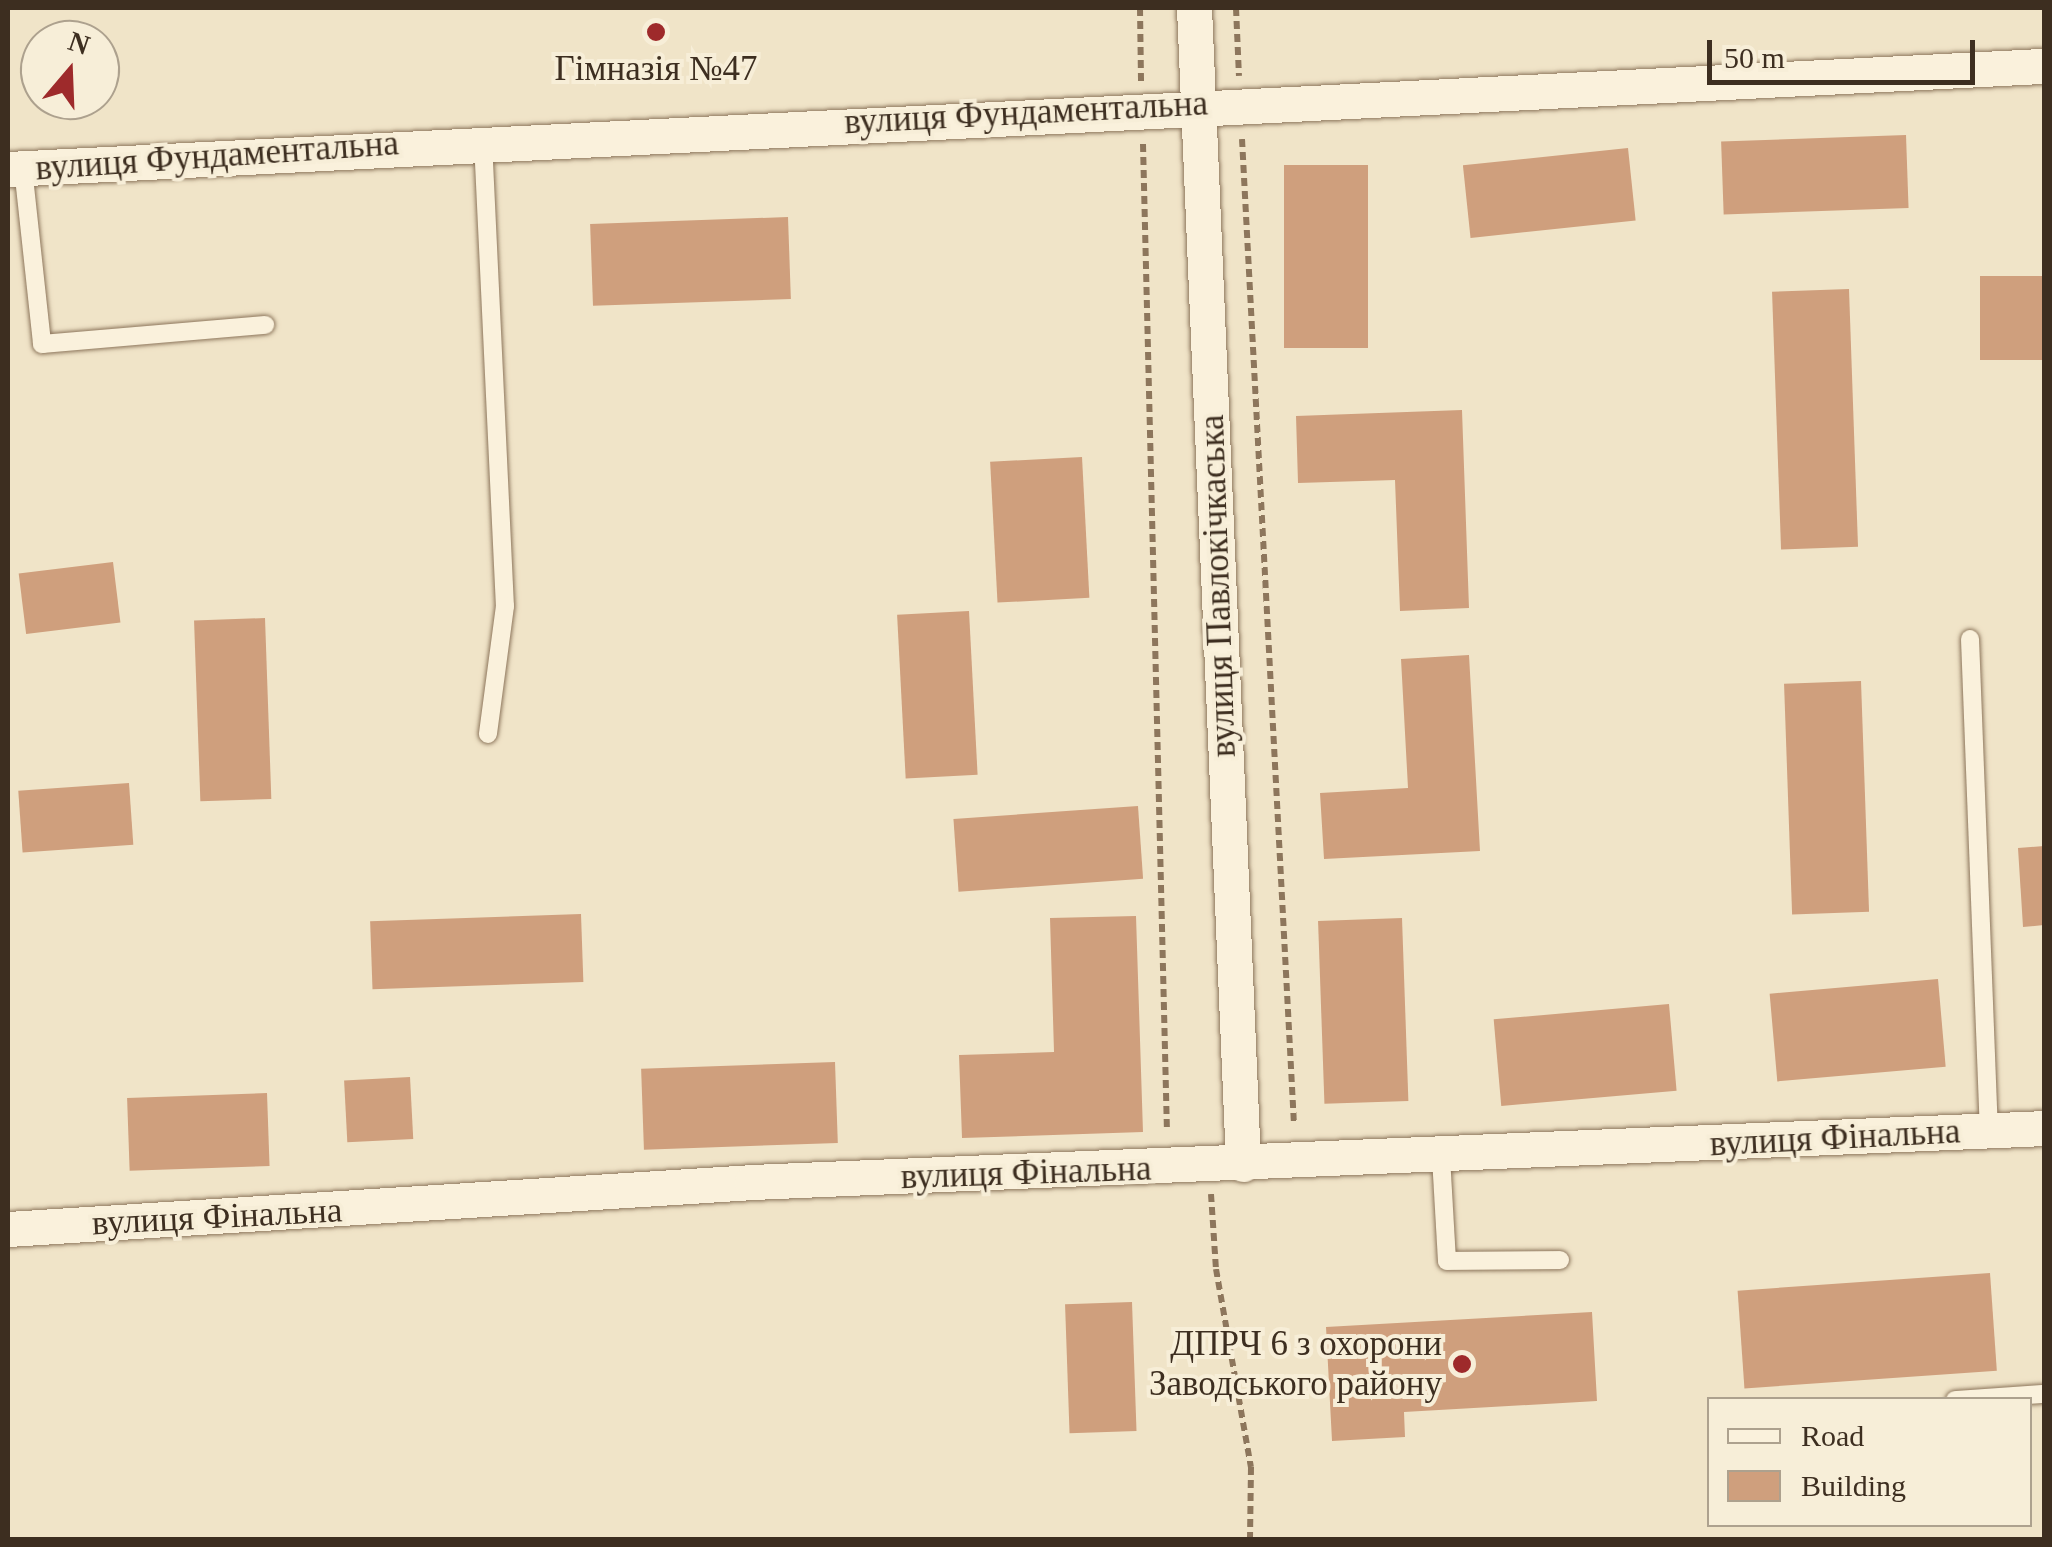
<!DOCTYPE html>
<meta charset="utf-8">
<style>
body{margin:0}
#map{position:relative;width:2052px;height:1547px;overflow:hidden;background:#f0e4c8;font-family:Georgia,serif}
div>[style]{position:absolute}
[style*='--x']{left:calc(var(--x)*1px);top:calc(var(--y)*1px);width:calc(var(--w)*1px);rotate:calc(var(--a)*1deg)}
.building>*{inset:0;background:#cf9f7d;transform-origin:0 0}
.path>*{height:6px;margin-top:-3px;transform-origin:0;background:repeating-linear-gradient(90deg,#8d765c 0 8px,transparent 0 13px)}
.roads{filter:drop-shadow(0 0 2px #8d765c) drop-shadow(0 0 2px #8d765c)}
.service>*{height:18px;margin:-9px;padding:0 9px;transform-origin:9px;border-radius:9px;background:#faf1dc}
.minor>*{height:35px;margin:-17.5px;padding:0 17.5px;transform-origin:17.5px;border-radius:17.5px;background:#faf1dc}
.dots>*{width:28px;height:28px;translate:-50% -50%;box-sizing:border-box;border:5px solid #f7eed8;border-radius:50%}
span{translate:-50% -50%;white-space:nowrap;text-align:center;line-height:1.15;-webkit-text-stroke:8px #f7eed8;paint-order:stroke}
.poi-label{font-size:35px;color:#3d2e20}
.right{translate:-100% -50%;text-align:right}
.street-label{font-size:35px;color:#3d2e20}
.frame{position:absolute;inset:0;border:10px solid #3d2e20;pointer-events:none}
.legend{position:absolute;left:1707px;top:1397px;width:325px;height:130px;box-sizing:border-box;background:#f7eed8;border:2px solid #ada18e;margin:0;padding:12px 18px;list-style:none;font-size:30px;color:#3d2e20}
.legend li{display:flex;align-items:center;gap:20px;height:50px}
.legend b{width:50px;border:2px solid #ada18e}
.north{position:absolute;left:20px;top:20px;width:100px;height:100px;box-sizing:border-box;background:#f7eed8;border:2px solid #ada18e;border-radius:50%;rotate:19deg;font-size:28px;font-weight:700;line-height:40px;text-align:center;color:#3d2e20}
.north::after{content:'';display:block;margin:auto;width:35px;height:45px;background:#9e2a2b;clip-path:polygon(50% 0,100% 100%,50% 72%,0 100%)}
.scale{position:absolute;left:1707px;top:40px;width:268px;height:45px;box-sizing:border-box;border:5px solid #3d2e20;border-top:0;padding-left:12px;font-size:30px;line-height:35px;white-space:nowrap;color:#3d2e20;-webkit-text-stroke:8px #f7eed8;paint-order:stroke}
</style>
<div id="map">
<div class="building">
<div style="left:1906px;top:135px;width:73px;height:185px;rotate:88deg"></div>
<div style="left:1628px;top:148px;width:73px;height:166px;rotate:84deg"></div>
<div style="left:1368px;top:165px;width:183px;height:84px;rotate:90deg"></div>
<div style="left:788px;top:217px;width:82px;height:198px;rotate:88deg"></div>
<div style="left:2044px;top:276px;width:84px;height:64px;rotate:90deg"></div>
<div style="left:1849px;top:289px;width:258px;height:77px;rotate:88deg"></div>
<div style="clip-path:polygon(1462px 410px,1469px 608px,1400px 611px,1395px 480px,1298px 483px,1296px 416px)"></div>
<div style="left:1082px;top:457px;width:141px;height:92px;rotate:87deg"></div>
<div style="left:113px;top:562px;width:61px;height:95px;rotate:83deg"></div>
<div style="left:969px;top:611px;width:164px;height:72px;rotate:87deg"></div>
<div style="left:265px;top:618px;width:181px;height:71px;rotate:88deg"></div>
<div style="clip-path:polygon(1469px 655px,1480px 851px,1324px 859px,1320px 793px,1408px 788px,1401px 659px)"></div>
<div style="left:1861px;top:681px;width:231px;height:77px;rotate:88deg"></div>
<div style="left:129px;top:783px;width:62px;height:111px;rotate:86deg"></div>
<div style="left:1138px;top:806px;width:73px;height:185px;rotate:86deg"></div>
<div style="clip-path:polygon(2044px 846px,2044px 925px,2023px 927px,2018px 848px)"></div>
<div style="left:581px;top:914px;width:68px;height:211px;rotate:88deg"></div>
<div style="clip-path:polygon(1136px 916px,1143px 1132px,962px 1138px,959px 1055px,1054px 1052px,1050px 918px)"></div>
<div style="left:1402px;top:918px;width:183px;height:84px;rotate:88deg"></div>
<div style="left:1938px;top:979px;width:88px;height:169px;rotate:85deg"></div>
<div style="left:1669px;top:1004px;width:87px;height:176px;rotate:85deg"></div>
<div style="left:835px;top:1062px;width:81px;height:194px;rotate:88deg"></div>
<div style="left:410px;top:1077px;width:62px;height:66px;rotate:87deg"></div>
<div style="left:267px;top:1093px;width:73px;height:140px;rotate:88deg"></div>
<div style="left:1990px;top:1273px;width:98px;height:253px;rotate:86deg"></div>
<div style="left:1132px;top:1302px;width:129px;height:67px;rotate:88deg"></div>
<div style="clip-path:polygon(1592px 1312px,1597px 1401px,1404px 1412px,1405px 1437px,1332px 1441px,1326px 1327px)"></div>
</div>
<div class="path">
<div style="--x:1140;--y:8;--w:73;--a:89.2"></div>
<div style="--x:1236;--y:8;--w:68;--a:87.5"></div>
<div style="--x:1242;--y:139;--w:987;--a:86.98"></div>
<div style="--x:1143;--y:144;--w:987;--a:88.61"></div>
<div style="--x:1211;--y:1194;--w:75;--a:86.2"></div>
<div style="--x:1216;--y:1269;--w:201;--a:80"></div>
<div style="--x:1251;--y:1467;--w:73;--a:90.8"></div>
</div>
<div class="roads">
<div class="service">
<div style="--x:483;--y:141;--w:466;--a:87.3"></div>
<div style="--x:505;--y:606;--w:129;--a:97.6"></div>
<div style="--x:23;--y:168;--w:177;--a:83.8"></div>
<div style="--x:42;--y:344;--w:224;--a:-4.9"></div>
<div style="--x:1970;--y:639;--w:492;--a:87.8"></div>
<div style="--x:1441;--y:1157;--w:104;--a:86.7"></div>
<div style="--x:1447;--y:1261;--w:113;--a:-0.5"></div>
<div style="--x:1955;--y:1400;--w:89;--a:-3.9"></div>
</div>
<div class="minor">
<div style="--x:1194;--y:8;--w:1157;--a:87.57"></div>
<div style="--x:8;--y:169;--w:2039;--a:-2.9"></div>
<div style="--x:8;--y:1229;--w:745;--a:-3.61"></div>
<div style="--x:752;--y:1182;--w:1293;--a:-2.39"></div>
</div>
</div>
<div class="dots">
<div style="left:656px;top:32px;background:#9e2a2b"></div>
<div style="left:1462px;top:1364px;background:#9e2a2b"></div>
</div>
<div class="poi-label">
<span style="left:656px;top:69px">Гімназія №47</span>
<span class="right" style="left:1442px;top:1364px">ДПРЧ 6 з охорони<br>Заводського району</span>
</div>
<div class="street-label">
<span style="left:1026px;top:113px;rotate:-3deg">вулиця Фундаментальна</span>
<span style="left:217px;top:156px;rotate:-4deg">вулиця Фундаментальна</span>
<span style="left:1218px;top:586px;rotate:-92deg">вулиця Павлокічкаська</span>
<span style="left:1835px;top:1138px;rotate:-3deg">вулиця Фінальна</span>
<span style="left:1026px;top:1173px;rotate:-2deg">вулиця Фінальна</span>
<span style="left:217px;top:1217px;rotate:-3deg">вулиця Фінальна</span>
</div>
<div class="frame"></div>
<ul class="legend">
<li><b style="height:12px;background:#faf1dc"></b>Road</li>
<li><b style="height:28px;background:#cf9f7d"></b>Building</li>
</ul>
<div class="north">N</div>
<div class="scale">50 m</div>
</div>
